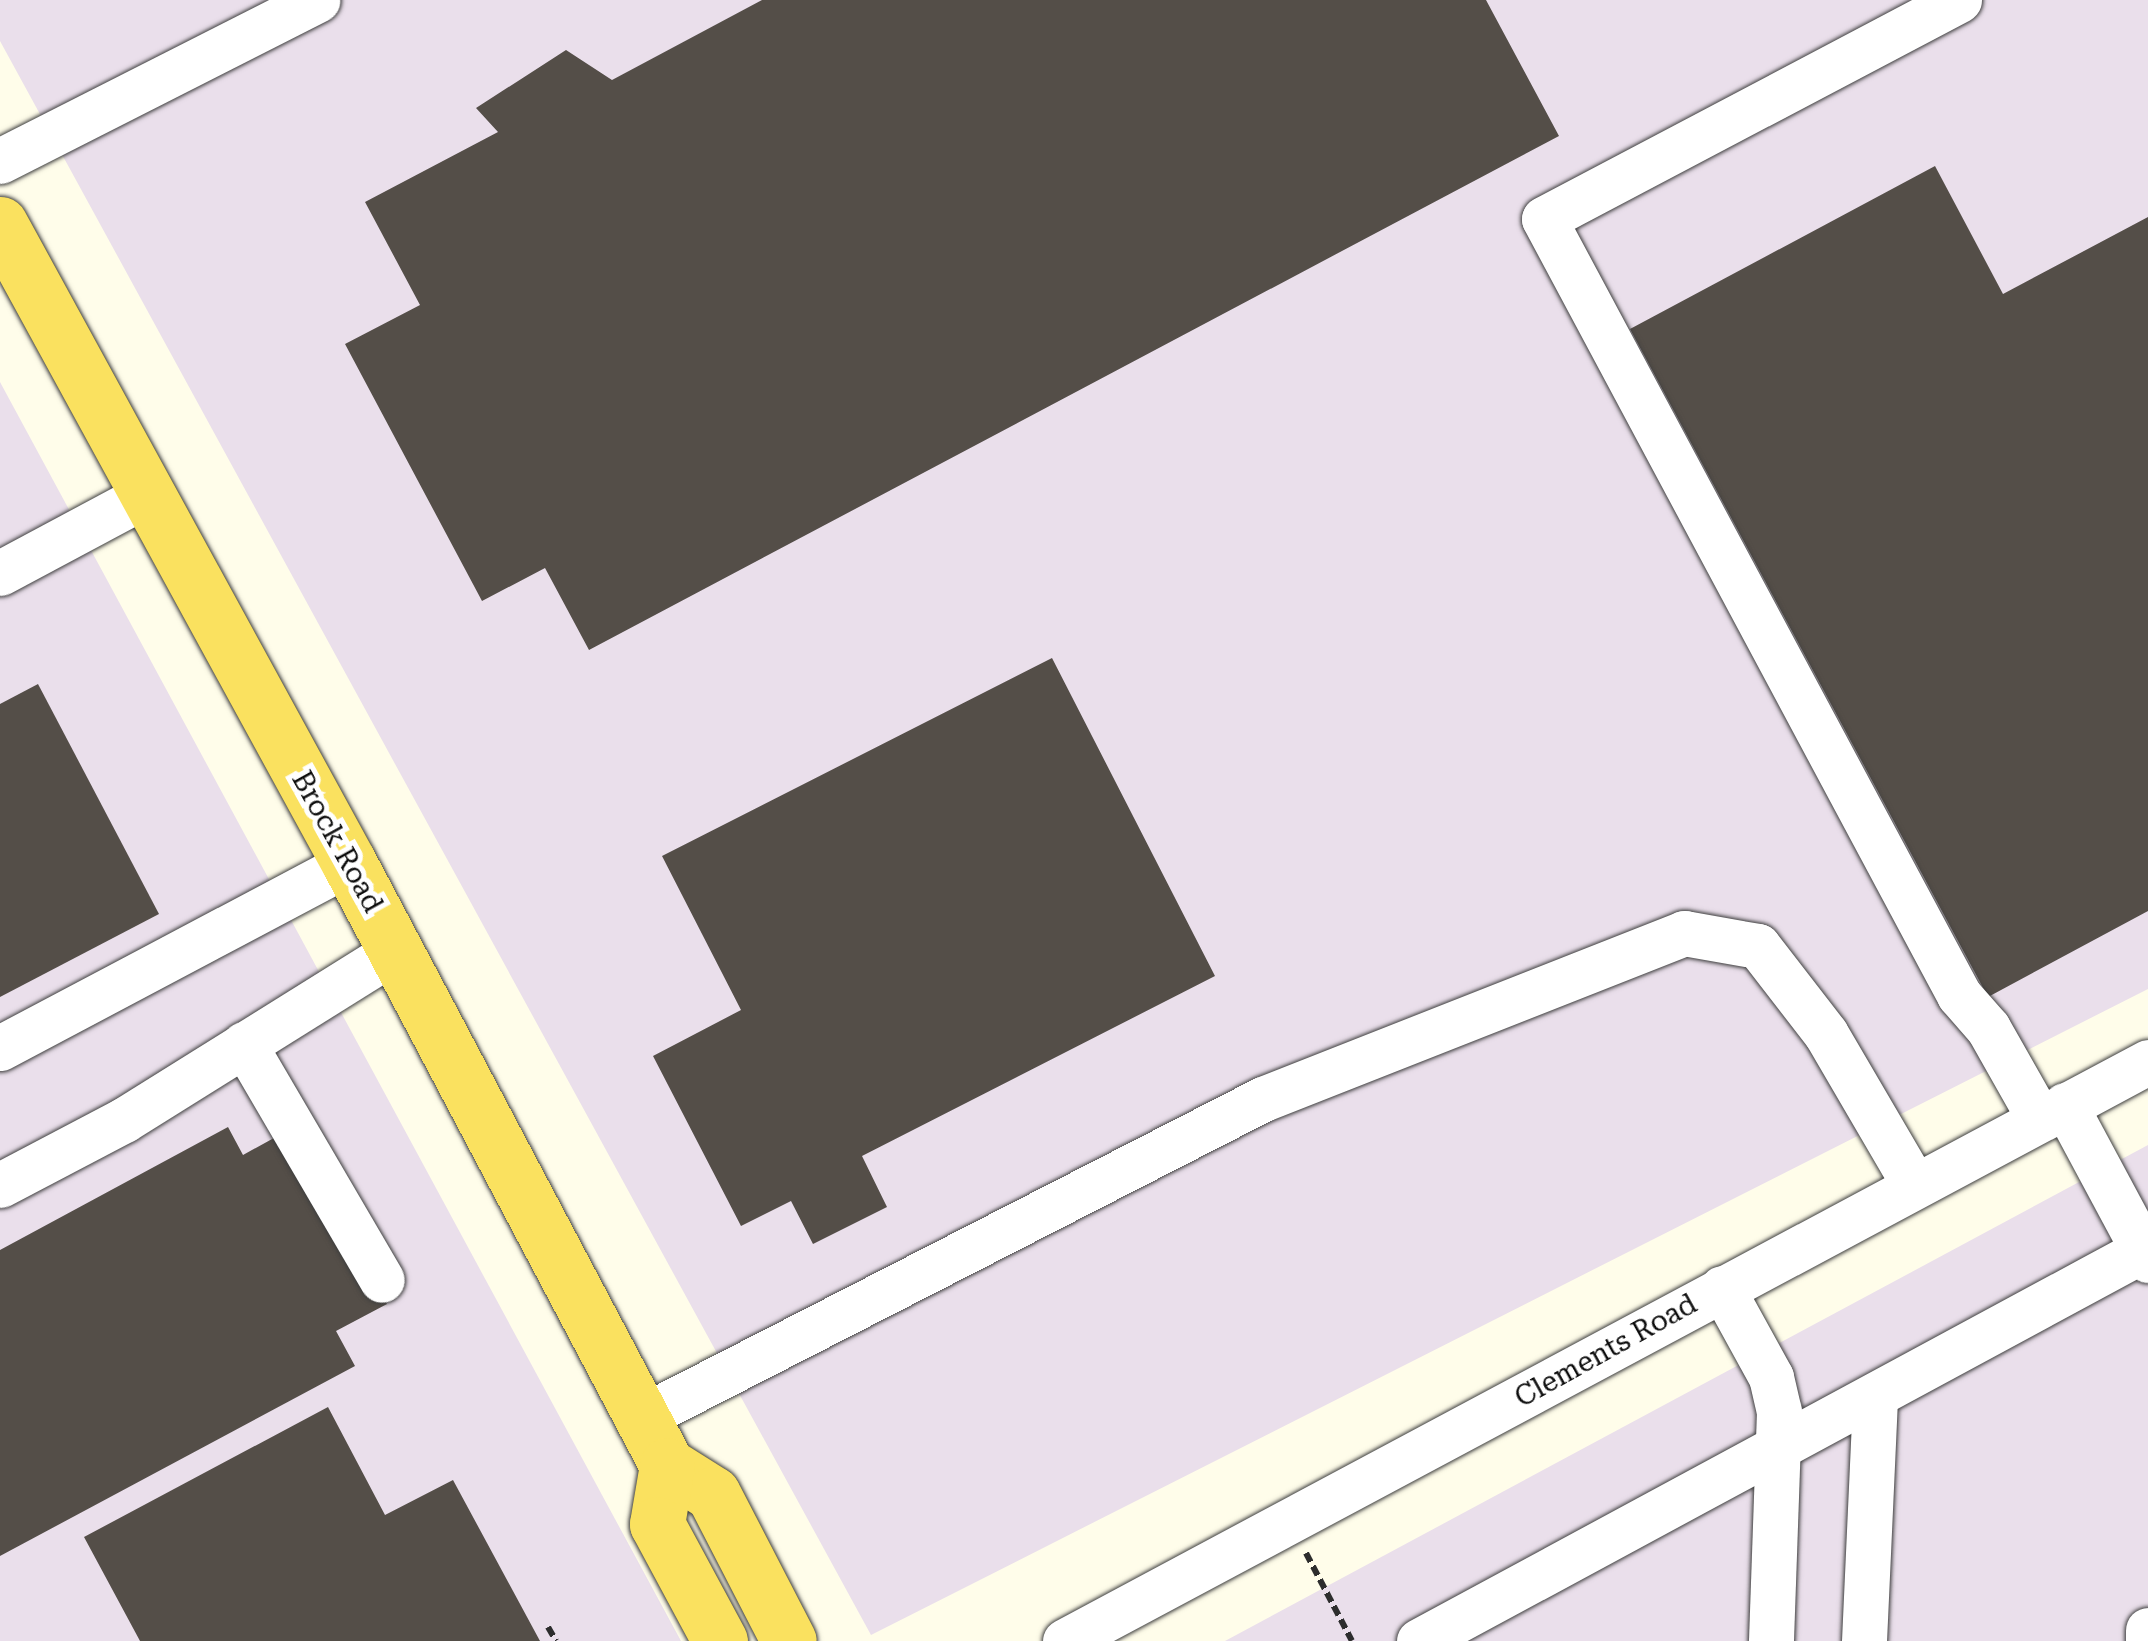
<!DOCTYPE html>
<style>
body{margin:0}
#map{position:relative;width:2148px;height:1641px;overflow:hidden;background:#fffdea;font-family:"Roboto Serif",serif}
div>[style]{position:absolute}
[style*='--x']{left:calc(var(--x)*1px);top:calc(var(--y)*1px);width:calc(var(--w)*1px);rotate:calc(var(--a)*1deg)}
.industrial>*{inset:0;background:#eadfeb}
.building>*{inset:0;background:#544e48}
.path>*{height:6px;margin-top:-3px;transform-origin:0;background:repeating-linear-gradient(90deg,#2d2d2d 0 10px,transparent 0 15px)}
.roads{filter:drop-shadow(0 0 2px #3e3e3e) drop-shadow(0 0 2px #3e3e3e)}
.minor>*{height:45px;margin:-22.5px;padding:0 22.5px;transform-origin:22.5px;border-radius:22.5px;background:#fff}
.major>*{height:55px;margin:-27.5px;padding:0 27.5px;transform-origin:27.5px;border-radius:27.5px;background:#fae15f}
span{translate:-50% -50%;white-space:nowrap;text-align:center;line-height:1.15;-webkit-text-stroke:10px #fff;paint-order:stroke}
.street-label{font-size:28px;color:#0b0b0b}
</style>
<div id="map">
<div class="industrial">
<div style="clip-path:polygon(0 0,2148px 0,2148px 989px,871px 1635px,0 41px)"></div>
<div style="clip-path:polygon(0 382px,681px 1641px,0 1641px)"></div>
<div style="clip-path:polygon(2148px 1145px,2148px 1641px,1225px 1641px)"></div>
</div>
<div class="building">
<div style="clip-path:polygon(762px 0,1486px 0,1559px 136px,589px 650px,545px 568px,482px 601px,345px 344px,420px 305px,365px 202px,498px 132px,476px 108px,566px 50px,612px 80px)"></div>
<div style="clip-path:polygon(1935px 166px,2003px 294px,2148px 217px,2148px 911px,1988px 997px,1630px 329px)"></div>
<div style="clip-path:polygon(1052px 658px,1215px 976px,862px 1156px,887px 1207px,813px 1244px,791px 1201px,741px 1226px,653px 1056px,741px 1010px,662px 856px)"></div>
<div style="clip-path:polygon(38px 684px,159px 914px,0 997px,0 704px)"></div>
<div style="clip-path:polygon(228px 1127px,243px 1155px,292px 1128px,387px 1304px,336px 1331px,355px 1366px,0 1556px,0 1250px)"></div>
<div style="clip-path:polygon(328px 1407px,385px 1515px,453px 1480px,540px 1641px,140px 1641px,84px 1537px)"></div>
</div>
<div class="path">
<div style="--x:1306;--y:1553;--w:99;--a:62.4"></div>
<div style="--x:548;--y:1627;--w:16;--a:60"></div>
</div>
<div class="roads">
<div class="minor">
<div style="--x:1959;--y:0;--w:469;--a:152.2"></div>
<div style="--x:1544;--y:219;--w:880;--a:61.86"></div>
<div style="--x:1959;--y:995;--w:44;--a:48.7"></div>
<div style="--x:1988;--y:1028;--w:103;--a:60.5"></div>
<div style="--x:0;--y:161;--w:356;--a:-26.9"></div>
<div style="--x:0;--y:573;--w:166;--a:-28.1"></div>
<div style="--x:244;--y:1044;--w:273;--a:59.7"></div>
<div style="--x:0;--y:1048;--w:395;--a:-27.9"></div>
<div style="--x:2065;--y:1105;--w:176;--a:61.8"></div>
<div style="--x:0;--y:1185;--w:140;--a:-27.7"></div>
<div style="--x:124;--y:1120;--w:321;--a:-32"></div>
<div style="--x:1722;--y:1288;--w:102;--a:61.2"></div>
<div style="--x:1771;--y:1377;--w:35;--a:77"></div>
<div style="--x:1779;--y:1411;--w:230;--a:92"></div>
<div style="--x:642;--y:1417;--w:698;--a:-27.12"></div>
<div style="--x:1263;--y:1099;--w:453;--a:-21.5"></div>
<div style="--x:1684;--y:933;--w:75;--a:10"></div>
<div style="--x:1758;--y:946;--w:111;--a:52.3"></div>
<div style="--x:1826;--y:1034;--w:173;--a:59.7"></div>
<div style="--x:1065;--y:1641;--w:1228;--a:-28.13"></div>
<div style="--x:1419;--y:1641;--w:823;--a:-28.37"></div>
<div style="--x:1864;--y:1641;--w:246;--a:-87.4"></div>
<div style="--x:2148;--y:1641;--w:11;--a:-90"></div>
</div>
<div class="major">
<div style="--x:0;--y:224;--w:728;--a:61.36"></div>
<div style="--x:349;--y:863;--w:681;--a:62.16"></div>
<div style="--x:667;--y:1465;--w:54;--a:32.2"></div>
<div style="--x:713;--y:1494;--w:165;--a:62.7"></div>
<div style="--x:667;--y:1465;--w:60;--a:99.6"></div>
<div style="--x:657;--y:1524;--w:133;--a:61.7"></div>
</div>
</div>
<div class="street-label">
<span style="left:337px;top:842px;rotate:61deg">Brock Road</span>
<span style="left:1606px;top:1351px;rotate:-29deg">Clements Road</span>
</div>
</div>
